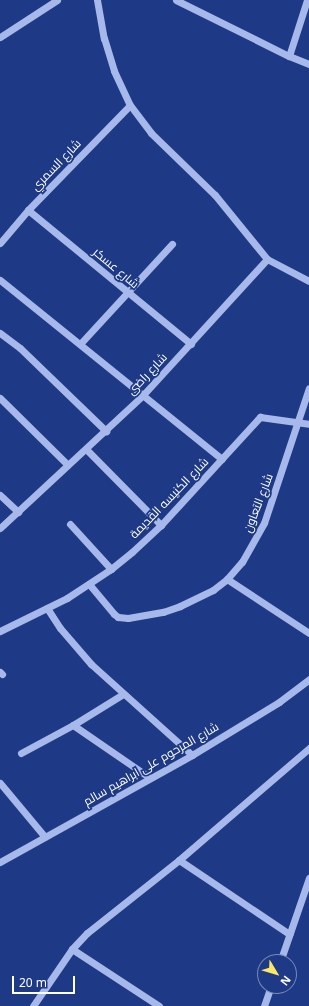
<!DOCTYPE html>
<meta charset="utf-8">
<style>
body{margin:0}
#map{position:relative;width:309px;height:1006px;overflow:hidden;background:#1e3a86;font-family:"Noto Sans",Cairo,sans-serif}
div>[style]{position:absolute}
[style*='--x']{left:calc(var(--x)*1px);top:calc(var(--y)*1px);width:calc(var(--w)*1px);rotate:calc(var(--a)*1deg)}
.minor>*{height:7px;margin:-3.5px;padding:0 3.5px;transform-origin:3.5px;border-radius:3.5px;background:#a6b9ea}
span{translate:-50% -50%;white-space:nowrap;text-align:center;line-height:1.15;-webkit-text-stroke:3.5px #1e3a86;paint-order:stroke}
.street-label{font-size:12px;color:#fff}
.north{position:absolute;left:257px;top:954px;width:40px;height:40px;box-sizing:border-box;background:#1e3a86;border:1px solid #7889b6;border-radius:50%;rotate:128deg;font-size:11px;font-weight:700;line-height:16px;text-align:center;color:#fff}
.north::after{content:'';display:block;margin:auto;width:14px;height:18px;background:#fae764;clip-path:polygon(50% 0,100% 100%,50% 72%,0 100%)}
.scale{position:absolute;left:12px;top:976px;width:63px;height:18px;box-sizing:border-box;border:2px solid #fff;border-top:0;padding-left:5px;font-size:12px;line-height:14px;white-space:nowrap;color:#fff;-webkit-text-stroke:3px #1e3a86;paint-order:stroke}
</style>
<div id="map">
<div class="minor">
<div style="--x:97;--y:0;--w:39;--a:80"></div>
<div style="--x:104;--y:38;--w:34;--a:73"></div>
<div style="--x:114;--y:71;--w:38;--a:65"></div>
<div style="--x:130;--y:105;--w:35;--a:53"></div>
<div style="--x:151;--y:133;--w:89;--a:44.1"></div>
<div style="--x:215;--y:195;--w:82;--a:50.9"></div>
<div style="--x:176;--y:0;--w:126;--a:26.4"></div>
<div style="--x:289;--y:56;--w:22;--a:22"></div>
<div style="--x:0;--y:37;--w:68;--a:-33"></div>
<div style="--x:289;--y:56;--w:59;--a:-72.2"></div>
<div style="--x:28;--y:210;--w:211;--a:39.4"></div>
<div style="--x:0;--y:243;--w:43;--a:-49.7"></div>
<div style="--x:28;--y:210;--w:146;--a:-45.8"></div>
<div style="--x:0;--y:280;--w:285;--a:38.9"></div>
<div style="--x:0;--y:333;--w:25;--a:37"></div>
<div style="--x:20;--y:348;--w:120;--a:44"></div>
<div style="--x:80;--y:344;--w:136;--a:-47.4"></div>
<div style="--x:0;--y:398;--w:95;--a:44.6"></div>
<div style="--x:86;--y:449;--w:107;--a:45.4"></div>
<div style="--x:0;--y:495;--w:25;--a:43"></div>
<div style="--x:70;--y:524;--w:61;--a:47.7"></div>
<div style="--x:0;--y:528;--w:195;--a:-42.9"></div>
<div style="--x:143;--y:395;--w:184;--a:-47.6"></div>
<div style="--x:267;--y:259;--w:47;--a:27.6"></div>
<div style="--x:227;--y:579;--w:98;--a:33.4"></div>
<div style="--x:89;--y:584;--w:39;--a:50"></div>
<div style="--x:114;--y:614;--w:5;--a:37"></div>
<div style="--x:118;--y:617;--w:10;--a:6"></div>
<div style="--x:128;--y:618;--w:36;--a:-10"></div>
<div style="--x:163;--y:612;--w:18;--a:-19"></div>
<div style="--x:180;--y:606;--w:37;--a:-26"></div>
<div style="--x:213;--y:590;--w:18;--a:-38"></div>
<div style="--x:227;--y:579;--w:23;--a:-49"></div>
<div style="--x:242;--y:562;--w:45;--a:-60.6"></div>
<div style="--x:264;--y:523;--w:142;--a:-71.6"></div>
<div style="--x:47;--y:608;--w:24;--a:57"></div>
<div style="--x:60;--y:628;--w:48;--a:49.3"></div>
<div style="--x:91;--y:664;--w:136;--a:42"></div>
<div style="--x:0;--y:631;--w:75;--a:-26.2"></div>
<div style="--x:67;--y:598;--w:53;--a:-33.4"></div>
<div style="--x:111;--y:569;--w:27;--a:-39"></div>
<div style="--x:132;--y:552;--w:40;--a:-43"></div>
<div style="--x:161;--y:525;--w:147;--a:-47.5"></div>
<div style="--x:260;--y:417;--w:49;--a:8.1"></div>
<div style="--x:0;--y:672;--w:3;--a:45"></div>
<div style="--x:73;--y:725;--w:93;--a:34.5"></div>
<div style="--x:21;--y:753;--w:59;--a:-28.3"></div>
<div style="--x:73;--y:725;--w:59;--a:-31.8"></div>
<div style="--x:0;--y:783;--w:70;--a:50.2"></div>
<div style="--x:179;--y:860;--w:133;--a:33.9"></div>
<div style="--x:0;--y:862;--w:220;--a:-29.1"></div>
<div style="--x:192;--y:755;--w:102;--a:-31.3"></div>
<div style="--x:279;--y:702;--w:38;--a:-37"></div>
<div style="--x:72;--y:949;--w:104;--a:33.2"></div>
<div style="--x:280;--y:962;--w:89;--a:-71"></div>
<div style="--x:33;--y:1006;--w:69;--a:-55.6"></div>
<div style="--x:72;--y:949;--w:22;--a:-47"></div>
<div style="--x:87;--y:933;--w:117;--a:-38.4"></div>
<div style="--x:179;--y:860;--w:172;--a:-40.7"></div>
<div style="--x:264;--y:1006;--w:21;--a:-71"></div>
</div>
<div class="street-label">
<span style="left:56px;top:165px;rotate:-46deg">شارع السمري</span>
<span style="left:116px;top:268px;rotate:40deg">شارع عسكر</span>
<span style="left:147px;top:374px;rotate:-47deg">شارع راضى</span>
<span style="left:169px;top:498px;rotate:-46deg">شارع الكنيسه القديمة</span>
<span style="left:258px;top:503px;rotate:-69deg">شارع التعاون</span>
<span style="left:151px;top:764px;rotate:-30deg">شارع المرحوم على ابراهيم سالم</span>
</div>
<div class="north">N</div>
<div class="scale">20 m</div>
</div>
